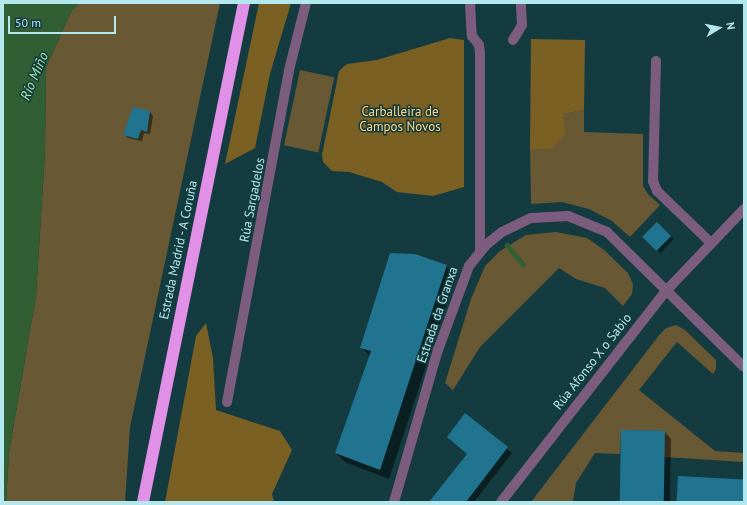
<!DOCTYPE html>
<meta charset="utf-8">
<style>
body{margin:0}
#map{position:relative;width:747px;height:505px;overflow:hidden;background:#143b3f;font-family:"PT Sans",sans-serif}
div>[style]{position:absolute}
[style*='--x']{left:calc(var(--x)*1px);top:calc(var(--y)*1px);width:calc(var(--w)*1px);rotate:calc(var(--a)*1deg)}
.green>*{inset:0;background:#695834;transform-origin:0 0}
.forest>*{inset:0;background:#7b6023}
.water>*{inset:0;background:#315e33}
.shadow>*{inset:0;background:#0007;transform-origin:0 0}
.stream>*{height:4.5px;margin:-2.25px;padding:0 2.25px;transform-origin:2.25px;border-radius:2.25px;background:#315e33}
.building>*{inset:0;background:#207490;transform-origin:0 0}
.minor>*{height:10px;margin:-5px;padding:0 5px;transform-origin:5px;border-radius:5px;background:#7d5d7f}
.highway>*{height:12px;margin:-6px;padding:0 6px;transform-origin:6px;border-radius:6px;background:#e090e6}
span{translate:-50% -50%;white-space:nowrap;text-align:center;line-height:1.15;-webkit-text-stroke:3px #143b3f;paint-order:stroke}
.park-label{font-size:13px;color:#ffd67e}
.street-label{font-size:13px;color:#b3e8ee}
.water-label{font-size:14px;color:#a1e5a2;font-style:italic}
.frame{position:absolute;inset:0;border:4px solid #b3e8ee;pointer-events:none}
.north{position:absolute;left:699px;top:8px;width:40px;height:40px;-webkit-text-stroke:3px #143b3f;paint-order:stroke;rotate:80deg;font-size:11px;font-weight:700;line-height:16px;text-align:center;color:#b3e8ee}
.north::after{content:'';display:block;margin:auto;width:14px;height:18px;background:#b3e8ee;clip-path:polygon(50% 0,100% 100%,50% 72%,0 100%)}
.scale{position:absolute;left:8px;top:16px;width:108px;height:18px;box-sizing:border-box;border:2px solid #b3e8ee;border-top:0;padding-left:5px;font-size:12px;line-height:14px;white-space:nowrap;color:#b3e8ee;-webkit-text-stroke:3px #143b3f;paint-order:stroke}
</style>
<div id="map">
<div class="green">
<div style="clip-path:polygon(80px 3px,220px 3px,130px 427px,125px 502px,6px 502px,9px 452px,36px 296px,45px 152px,46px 67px,72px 10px)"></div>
<div style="left:300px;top:70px;width:35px;height:77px;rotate:12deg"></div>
<div style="clip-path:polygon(584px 110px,584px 132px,643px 134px,643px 186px,648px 194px,660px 205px,630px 237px,612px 221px,589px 209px,562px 202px,531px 204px,530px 149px,551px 149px,562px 114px)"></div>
<div style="clip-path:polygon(556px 232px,587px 238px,604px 250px,628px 273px,633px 284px,632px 294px,623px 306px,605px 288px,576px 279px,559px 268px,480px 347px,453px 390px,445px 383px,471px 299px,485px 266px,500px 251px,526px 235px)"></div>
<div style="clip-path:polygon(676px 325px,685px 330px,716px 360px,716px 369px,713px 374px,677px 342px,639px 390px,715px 451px,744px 453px,744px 462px,664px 457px,665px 431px,621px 430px,620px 454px,595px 453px,576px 483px,573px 502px,531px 502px,660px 334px,666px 328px)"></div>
</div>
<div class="forest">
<div style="clip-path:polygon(259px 3px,291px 3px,270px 74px,255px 148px,225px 164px)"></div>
<div style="clip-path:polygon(450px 38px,464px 40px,464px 187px,433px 196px,397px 192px,382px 182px,349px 172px,332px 171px,323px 162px,322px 155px,339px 71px,347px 64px,377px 60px)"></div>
<div style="clip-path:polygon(531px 39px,585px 40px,584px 110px,563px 114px,565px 135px,551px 149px,530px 149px)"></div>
<div style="clip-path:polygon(206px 323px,213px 358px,216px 410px,280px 431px,292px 450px,272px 494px,274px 502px,165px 502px,196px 336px)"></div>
</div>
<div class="water">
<div style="clip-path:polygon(3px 3px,80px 3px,72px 10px,46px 67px,45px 152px,36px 296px,9px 452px,6px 502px,3px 502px)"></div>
</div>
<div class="shadow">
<div style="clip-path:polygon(150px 112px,153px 116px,150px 134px,144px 133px,142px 141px,128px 138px,125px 135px)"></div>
<div style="left:657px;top:223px;width:23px;height:20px;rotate:43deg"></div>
<div style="clip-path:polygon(447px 266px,456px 275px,389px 479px,345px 462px,336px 453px,370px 356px,361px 347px)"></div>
<div style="clip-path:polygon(465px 415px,512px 453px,474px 502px,430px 502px,468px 454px)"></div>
<div style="clip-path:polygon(665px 432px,671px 439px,670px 502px,620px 502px)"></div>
</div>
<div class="stream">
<div style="--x:507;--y:245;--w:25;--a:50"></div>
</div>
<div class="building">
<div style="clip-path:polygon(133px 107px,150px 111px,147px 132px,141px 130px,138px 139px,123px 135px)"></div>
<div style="left:657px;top:222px;width:20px;height:21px;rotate:45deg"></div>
<div style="clip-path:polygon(390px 253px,415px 254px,447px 265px,380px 470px,335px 453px,371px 351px,360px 348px)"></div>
<div style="clip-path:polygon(465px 413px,508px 447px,466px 502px,429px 502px,467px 454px,447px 437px)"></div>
<div style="left:621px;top:430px;width:44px;height:72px;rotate:1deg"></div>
<div style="left:678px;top:476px;width:66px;height:26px;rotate:3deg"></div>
</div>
<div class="minor">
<div style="--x:470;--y:3;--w:33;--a:87"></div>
<div style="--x:472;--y:36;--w:11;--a:52"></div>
<div style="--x:479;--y:45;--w:8;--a:83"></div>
<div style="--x:480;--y:53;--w:198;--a:90"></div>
<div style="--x:513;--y:40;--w:17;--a:-59"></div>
<div style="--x:522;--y:25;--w:22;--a:-93"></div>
<div style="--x:656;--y:61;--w:120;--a:91.4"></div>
<div style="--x:653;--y:181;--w:11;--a:68"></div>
<div style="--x:657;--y:191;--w:75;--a:43.9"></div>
<div style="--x:227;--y:402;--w:338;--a:-79.4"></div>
<div style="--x:289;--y:70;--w:69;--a:-75.8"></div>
<div style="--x:394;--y:502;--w:158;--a:-73.9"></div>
<div style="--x:438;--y:350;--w:90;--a:-69.7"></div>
<div style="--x:469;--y:266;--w:28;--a:-51"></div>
<div style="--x:487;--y:244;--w:19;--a:-39"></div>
<div style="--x:502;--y:232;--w:32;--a:-26"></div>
<div style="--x:531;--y:218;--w:37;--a:-3"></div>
<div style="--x:568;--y:216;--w:42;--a:22.3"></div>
<div style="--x:607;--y:232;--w:192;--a:44.6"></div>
<div style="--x:501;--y:502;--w:266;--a:-52"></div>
<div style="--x:665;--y:292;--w:115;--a:-46.4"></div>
</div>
<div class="highway">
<div style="--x:143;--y:502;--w:509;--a:-78.56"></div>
</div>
<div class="park-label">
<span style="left:400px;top:120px">Carballeira de<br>Campos Novos</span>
</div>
<div class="street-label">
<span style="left:253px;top:200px;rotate:-79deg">Rúa Sargadelos</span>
<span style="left:179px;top:250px;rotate:-78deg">Estrada Madrid - A Coruña</span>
<span style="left:438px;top:315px;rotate:-71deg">Estrada da Granxa</span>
<span style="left:593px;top:362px;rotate:-52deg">Rúa Afonso X o Sabio</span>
</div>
<div class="water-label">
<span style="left:34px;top:76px;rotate:-67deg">Río Miño</span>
</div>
<div class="frame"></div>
<div class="north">N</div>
<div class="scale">50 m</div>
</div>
